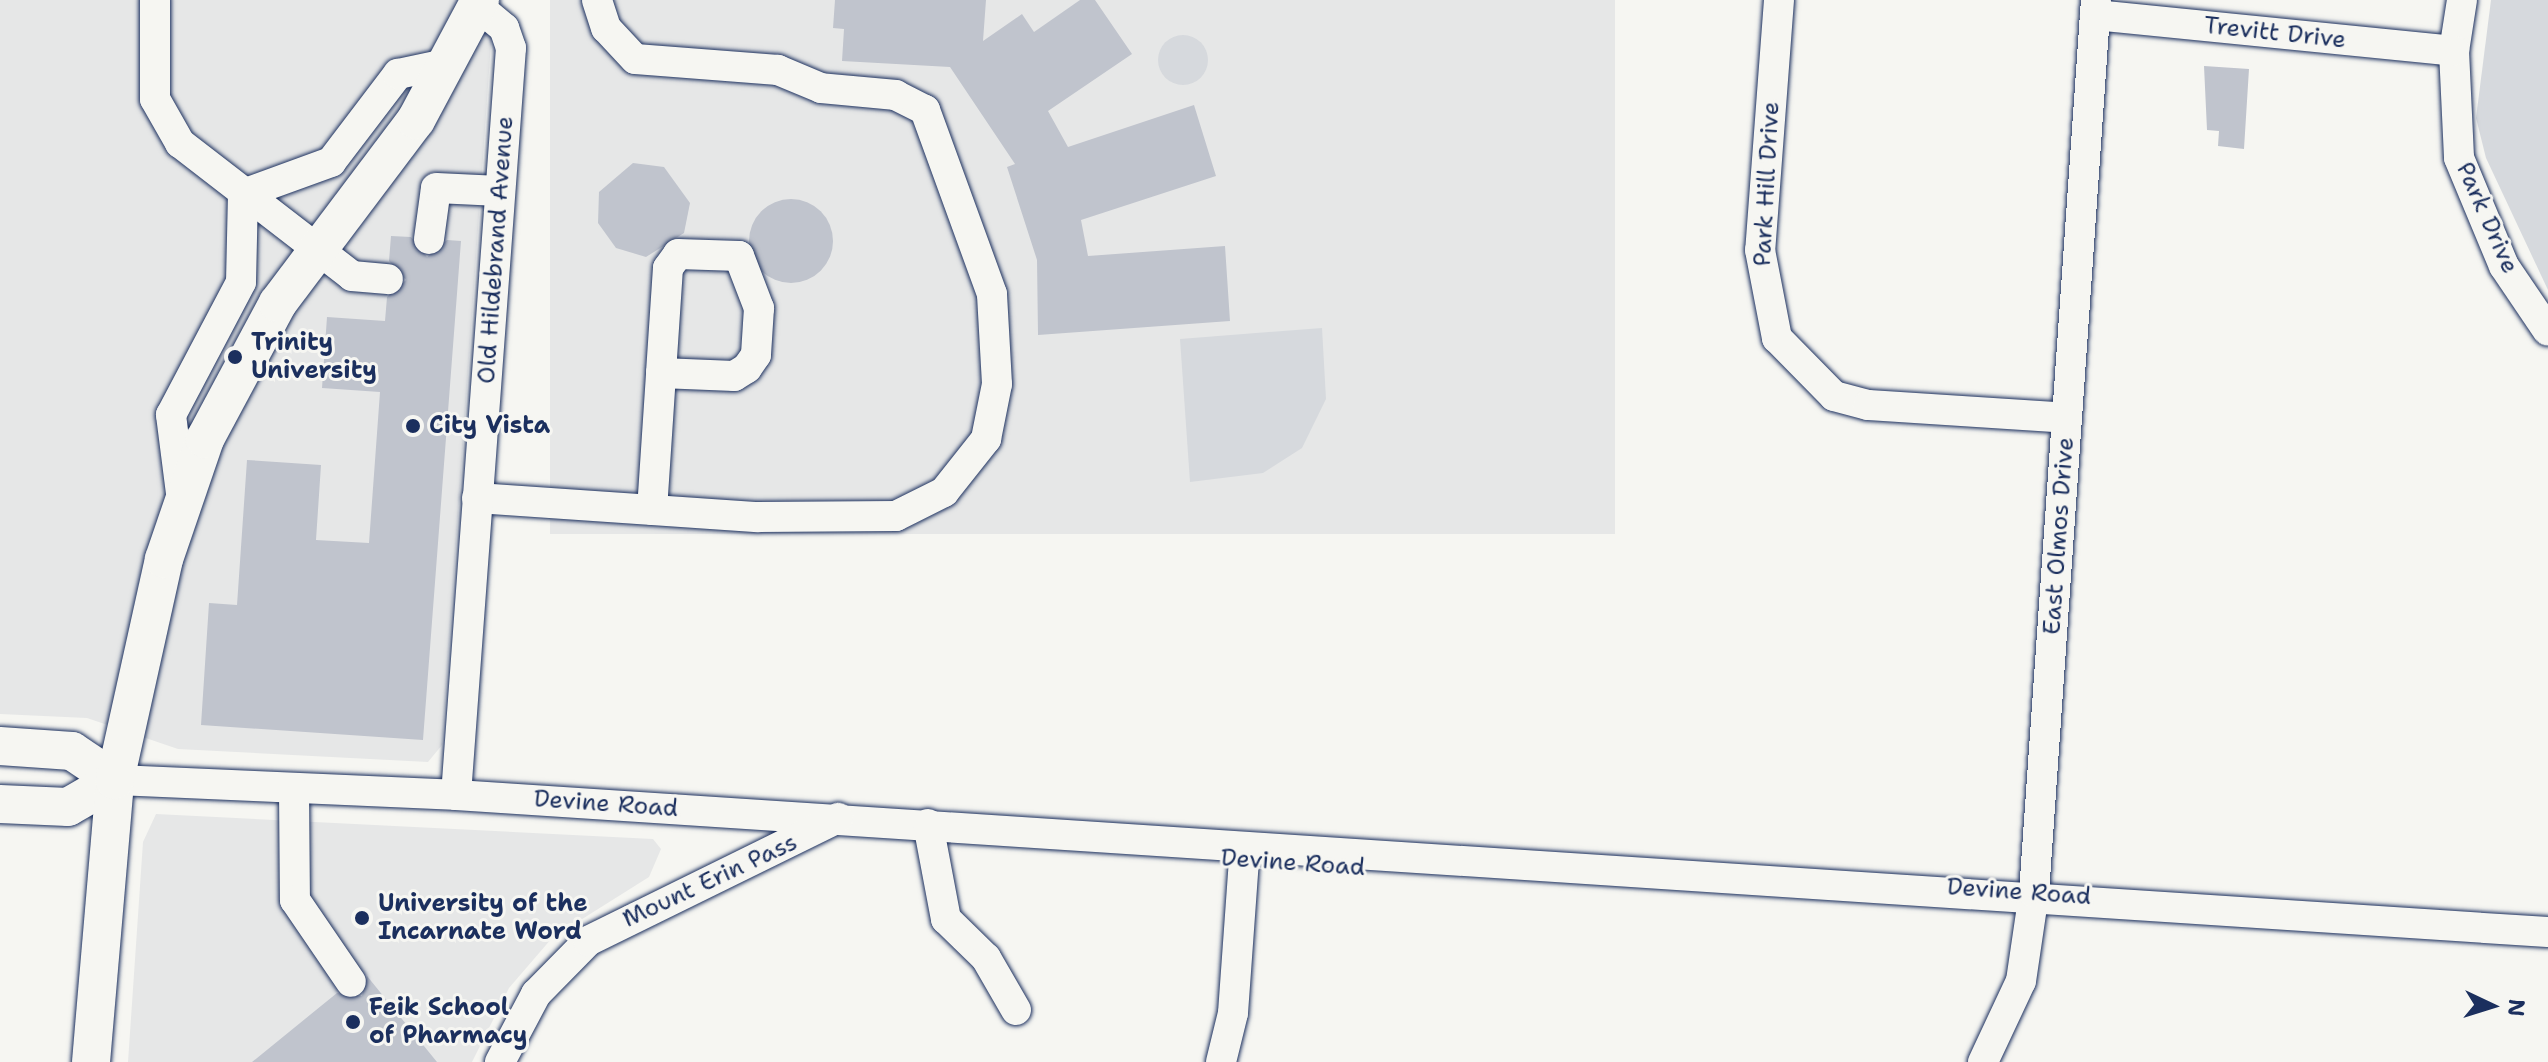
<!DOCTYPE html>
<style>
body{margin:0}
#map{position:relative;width:2548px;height:1062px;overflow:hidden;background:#f6f6f2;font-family:"Shantell Sans",sans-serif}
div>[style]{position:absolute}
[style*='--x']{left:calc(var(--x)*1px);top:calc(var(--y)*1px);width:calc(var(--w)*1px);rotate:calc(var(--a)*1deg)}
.built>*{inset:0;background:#e6e7e7;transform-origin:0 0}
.green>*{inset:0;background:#d6d9dd}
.round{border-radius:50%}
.building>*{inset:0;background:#c0c4cd}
.roads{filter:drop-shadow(0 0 2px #1b2f5e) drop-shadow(0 0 2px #1b2f5e)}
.minor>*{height:30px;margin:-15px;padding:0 15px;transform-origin:15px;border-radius:15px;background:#f6f6f2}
.major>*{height:38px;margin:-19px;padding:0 19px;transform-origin:19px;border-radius:19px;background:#f6f6f2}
.dots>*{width:22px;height:22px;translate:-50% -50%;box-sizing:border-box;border:4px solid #f6f6f2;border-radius:50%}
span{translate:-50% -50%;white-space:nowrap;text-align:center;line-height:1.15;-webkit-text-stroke:6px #f6f6f2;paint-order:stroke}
.street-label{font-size:24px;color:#1b2f5e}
.poi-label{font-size:24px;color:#1b2f5e;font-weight:700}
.left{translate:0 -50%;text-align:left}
.north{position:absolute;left:2452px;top:966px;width:80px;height:80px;-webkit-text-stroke:6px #f6f6f2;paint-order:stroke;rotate:94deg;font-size:22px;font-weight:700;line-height:32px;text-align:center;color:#1b2f5e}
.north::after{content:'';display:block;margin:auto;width:28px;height:36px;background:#1b2f5e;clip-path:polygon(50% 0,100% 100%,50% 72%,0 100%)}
</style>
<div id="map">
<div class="built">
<div style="clip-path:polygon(0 0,494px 0,442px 745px,428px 762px,178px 749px,87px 718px,0 714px)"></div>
<div style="left:550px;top:0;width:1065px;height:534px"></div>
<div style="clip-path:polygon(156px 814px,653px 839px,661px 849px,649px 877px,552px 938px,509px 988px,472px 1062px,128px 1062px,143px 842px)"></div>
</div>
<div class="green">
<div style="clip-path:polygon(2491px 0,2548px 0,2548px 290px,2486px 158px,2476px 118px)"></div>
<div class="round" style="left:1158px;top:35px;width:50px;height:50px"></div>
<div style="clip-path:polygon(1322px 328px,1326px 399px,1302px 448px,1263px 473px,1190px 482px,1180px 339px)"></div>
</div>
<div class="building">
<div style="clip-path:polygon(835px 0,986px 0,983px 41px,1022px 14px,1034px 32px,1080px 0,1095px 0,1132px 54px,1048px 111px,1068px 147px,1194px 105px,1216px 176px,1081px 220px,1088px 256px,1225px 246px,1230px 321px,1038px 335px,1037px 260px,1007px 167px,1015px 164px,950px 67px,842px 61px,844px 29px,833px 28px)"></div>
<div style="clip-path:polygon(2204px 66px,2249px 69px,2244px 149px,2218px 146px,2219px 131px,2207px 130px)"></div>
<div style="clip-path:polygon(633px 163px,664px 167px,690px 203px,684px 233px,646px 257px,616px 248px,598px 223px,599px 192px)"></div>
<div class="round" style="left:749px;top:199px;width:84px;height:84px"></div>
<div style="clip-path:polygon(391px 236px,411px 237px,427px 257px,447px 240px,461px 241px,423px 740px,201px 725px,209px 603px,237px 605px,247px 460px,321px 465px,316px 540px,369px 543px,380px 392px,322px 388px,327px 317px,385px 321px,387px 297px,406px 280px,389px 261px)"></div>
<div style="clip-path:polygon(367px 976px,437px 1062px,252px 1062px,337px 993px,362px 996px)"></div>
</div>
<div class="roads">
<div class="minor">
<div style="--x:155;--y:0;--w:99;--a:90"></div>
<div style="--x:155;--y:99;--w:51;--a:60.4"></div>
<div style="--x:180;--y:143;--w:217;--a:37.7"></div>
<div style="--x:352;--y:276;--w:36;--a:5"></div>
<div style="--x:1779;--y:0;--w:251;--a:94.3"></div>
<div style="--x:1760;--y:250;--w:90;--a:79.1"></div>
<div style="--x:1777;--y:338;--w:81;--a:45.5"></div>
<div style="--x:1834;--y:396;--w:35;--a:15"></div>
<div style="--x:1868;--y:405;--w:199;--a:3.7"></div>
<div style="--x:2462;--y:0;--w:52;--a:98.9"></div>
<div style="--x:2454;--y:51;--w:107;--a:87.3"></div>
<div style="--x:2459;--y:158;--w:117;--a:67.4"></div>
<div style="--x:2504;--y:266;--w:78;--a:55.9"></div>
<div style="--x:2095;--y:15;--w:361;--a:5.7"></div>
<div style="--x:243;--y:194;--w:94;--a:-20"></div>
<div style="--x:331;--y:162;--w:111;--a:-52.7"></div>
<div style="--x:398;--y:74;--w:53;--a:-11.9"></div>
<div style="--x:429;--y:239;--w:51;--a:-82.2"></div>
<div style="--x:436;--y:188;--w:64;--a:2.7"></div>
<div style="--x:477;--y:498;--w:282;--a:3.9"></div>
<div style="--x:758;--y:517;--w:138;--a:-0.4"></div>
<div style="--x:896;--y:516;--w:54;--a:-26.6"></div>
<div style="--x:944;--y:492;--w:68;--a:-51.6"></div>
<div style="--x:986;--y:439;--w:56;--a:-78.7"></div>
<div style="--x:997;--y:384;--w:90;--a:-93.2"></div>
<div style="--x:992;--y:294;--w:196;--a:-110"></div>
<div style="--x:925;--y:110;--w:33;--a:-153"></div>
<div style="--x:896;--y:95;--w:75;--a:-174.7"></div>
<div style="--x:821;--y:88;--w:47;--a:-157.3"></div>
<div style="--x:778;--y:70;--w:143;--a:-175.6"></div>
<div style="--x:635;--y:59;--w:42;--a:-133.1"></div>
<div style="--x:606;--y:28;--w:29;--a:-108"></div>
<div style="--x:182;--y:501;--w:87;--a:-97.3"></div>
<div style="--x:171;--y:415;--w:150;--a:-62.2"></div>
<div style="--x:241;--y:282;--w:88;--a:-88.7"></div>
<div style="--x:652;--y:510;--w:137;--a:-86.2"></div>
<div style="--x:661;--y:373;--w:105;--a:-86.2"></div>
<div style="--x:668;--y:268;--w:17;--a:-54"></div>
<div style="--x:678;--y:254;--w:61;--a:1.9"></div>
<div style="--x:739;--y:256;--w:56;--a:69"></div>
<div style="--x:759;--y:308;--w:47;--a:93.7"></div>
<div style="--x:756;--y:355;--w:16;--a:125"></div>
<div style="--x:747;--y:368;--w:15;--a:148"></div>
<div style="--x:734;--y:376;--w:73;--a:-177.6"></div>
<div style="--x:115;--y:780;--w:341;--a:2.5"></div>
<div style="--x:456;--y:795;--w:2096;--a:3.75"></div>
<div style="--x:294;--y:791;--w:109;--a:89.5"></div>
<div style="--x:295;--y:900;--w:99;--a:55.7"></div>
<div style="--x:456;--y:795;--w:749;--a:-85.79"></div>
<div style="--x:511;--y:48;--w:21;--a:-109"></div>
<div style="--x:504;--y:28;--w:34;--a:-140"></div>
<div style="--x:928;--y:824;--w:97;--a:79.3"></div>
<div style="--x:946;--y:919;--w:56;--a:44.3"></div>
<div style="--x:986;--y:958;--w:60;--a:60"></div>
<div style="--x:500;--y:1062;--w:77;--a:-62.1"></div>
<div style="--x:536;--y:994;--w:74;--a:-45.5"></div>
<div style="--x:588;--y:941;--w:279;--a:-26.2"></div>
<div style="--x:1221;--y:1062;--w:50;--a:-76.2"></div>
<div style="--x:1233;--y:1013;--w:154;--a:-85.9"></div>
<div style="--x:1983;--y:1062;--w:89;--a:-64.9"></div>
<div style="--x:2021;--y:981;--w:89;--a:-81.6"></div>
<div style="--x:2034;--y:893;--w:895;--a:-86.03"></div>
</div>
<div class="major">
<div style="--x:0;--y:746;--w:72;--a:4"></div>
<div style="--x:72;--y:751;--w:52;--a:34"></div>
<div style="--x:0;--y:804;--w:68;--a:2.5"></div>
<div style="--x:68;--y:807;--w:54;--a:-29.9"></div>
<div style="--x:91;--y:1062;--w:283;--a:-85.1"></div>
<div style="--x:115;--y:780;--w:226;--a:-77.5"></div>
<div style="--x:164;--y:559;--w:127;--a:-71.1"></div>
<div style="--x:205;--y:439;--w:154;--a:-61.8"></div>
<div style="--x:278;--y:303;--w:229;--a:-53"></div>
<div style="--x:416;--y:120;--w:136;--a:-61.9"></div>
</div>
</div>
<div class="dots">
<div style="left:235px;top:357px;background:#1b2f5e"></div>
<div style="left:413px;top:426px;background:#1b2f5e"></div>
<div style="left:362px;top:918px;background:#1b2f5e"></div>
<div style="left:353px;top:1022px;background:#1b2f5e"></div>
</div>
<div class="street-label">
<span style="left:2275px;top:33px;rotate:6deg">Trevitt Drive</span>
<span style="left:1767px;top:184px;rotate:-87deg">Park Hill Drive</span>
<span style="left:2487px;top:218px;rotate:66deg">Park Drive</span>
<span style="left:496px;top:250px;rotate:-86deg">Old Hildebrand Avenue</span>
<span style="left:2059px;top:536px;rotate:-86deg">East Olmos Drive</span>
<span style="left:606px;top:804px;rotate:4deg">Devine Road</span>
<span style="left:1293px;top:863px;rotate:4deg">Devine Road</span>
<span style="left:710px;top:881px;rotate:-25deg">Mount Erin Pass</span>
<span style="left:2019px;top:892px;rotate:4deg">Devine Road</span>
</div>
<div class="poi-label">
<span class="left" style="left:251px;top:357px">Trinity<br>University</span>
<span class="left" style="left:429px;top:426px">City Vista</span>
<span class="left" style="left:378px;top:918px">University of the<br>Incarnate Word</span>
<span class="left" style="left:369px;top:1022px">Feik School<br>of Pharmacy</span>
</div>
<div class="north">N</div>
</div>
